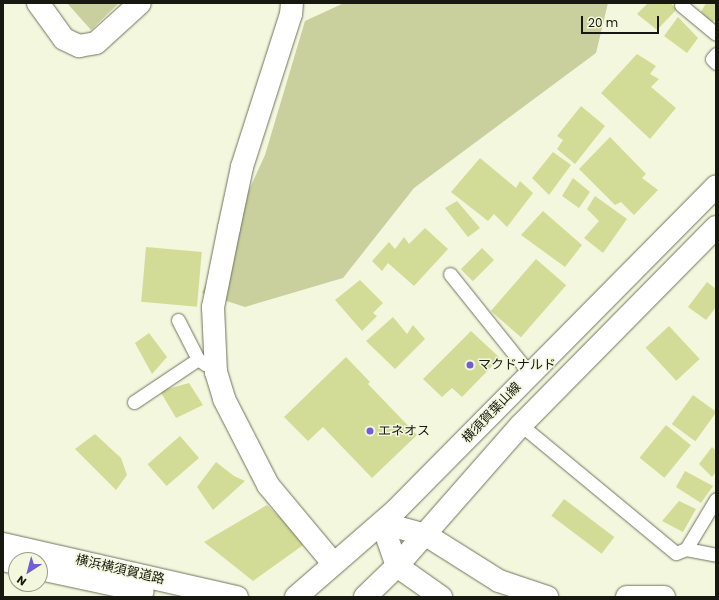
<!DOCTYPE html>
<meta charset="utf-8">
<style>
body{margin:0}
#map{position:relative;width:719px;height:600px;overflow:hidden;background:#f3f7dd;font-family:Poppins,"Noto Sans JP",sans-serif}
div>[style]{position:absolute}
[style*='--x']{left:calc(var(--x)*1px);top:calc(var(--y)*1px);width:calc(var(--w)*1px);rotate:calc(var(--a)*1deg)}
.green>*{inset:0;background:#c9d09e}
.building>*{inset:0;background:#d3dc96;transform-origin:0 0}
.roads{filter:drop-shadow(0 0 1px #70745d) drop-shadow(0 0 1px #70745d)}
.lane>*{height:13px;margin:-6.5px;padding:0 6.5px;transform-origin:6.5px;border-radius:6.5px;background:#fff}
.street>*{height:22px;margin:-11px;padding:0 11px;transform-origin:11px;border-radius:11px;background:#fff}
.primary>*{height:22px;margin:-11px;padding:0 11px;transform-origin:11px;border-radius:11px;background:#fff}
.highway>*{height:22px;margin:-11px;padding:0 11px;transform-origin:11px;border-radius:11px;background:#fff}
.dots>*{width:11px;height:11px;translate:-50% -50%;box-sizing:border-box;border:2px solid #f3f7dd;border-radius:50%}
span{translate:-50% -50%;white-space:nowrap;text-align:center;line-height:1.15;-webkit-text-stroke:3px #f3f7dd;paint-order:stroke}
.poi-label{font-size:13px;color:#17180f}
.left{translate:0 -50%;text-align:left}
.street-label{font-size:13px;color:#17180f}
.frame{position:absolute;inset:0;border:4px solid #17180f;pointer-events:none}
.north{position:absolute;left:8px;top:552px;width:40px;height:40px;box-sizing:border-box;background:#f3f7dd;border:1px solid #9b9e8b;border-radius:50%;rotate:216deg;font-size:11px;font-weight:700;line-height:16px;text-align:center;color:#17180f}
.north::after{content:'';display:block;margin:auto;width:14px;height:18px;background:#735dd7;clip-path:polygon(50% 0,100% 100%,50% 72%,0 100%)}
.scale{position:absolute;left:581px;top:16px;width:78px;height:18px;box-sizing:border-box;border:2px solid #17180f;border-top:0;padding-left:5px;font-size:12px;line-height:14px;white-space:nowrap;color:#17180f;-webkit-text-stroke:3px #f3f7dd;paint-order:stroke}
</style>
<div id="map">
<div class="green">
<div style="clip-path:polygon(67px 3px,119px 3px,91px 30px)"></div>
<div style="clip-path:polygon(344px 3px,608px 3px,596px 53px,414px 188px,343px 278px,245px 307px,202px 293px,265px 155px,305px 21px)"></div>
</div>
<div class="building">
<div style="clip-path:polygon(648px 3px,670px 3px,677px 9px,657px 30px,637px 14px)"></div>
<div style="clip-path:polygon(706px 3px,716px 3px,716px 19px,711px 23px,701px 12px)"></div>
<div style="clip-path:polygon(678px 17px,698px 38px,687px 53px,664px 36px)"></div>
<div style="clip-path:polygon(637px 54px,656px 66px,650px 74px,659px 79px,651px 87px,676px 108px,650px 139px,601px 93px)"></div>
<div style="clip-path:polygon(581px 106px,605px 126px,575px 164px,557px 149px,563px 140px,557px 136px)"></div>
<div style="clip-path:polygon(610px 137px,646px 174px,642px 178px,658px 190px,634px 215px,621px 202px,615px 205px,579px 169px)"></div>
<div style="clip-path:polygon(553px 152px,571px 165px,549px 195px,532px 178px)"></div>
<div style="clip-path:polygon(480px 158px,516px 188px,520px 181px,533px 193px,507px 227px,494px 214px,488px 221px,451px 192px)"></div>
<div style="clip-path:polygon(573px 178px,590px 192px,579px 208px,562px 196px)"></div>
<div style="clip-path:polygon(595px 196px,627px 219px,603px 253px,584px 238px,599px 221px,587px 209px)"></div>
<div style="clip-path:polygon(457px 201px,480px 228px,468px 237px,445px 208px)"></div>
<div style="clip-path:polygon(543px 211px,582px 245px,565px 267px,521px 235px)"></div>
<div style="clip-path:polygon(425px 228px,448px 249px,414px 286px,388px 263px,382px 271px,372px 261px,389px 242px,395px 249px,404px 237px,409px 244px)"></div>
<div style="left:146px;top:247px;width:56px;height:55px;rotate:5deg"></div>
<div style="left:482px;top:248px;width:17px;height:30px;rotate:45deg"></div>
<div style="left:536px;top:259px;width:40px;height:69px;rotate:41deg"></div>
<div style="clip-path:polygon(360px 280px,383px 303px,373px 313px,377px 316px,362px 331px,335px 300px)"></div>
<div style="clip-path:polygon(707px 282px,716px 289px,716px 307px,706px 320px,688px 307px)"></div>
<div style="clip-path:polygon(393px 317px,407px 334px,413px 325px,425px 339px,395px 369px,366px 341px)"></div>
<div style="left:669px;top:326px;width:45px;height:32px;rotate:47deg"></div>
<div style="clip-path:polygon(471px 331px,500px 358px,462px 397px,452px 388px,442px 397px,423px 379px)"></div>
<div style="clip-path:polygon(149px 333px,167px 357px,152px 374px,135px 343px)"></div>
<div style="clip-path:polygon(346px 357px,370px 382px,368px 384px,417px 435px,372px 478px,323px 427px,308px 441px,284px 417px)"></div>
<div style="clip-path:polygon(189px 383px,203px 405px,176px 418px,160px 391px)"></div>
<div style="left:693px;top:395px;width:29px;height:36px;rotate:36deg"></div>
<div style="left:666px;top:425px;width:32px;height:42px;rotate:39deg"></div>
<div style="clip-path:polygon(95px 434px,121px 458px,127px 475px,116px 490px,75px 449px)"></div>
<div style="left:180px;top:436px;width:29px;height:43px;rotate:49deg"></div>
<div style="clip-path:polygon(712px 447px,716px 451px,716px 472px,712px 477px,699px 464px)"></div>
<div style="clip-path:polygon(216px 462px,234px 476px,245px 481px,213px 510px,197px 487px)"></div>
<div style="clip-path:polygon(685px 471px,713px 486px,701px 503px,676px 487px)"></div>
<div style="left:564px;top:499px;width:63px;height:21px;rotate:37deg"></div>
<div style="clip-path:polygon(679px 501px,696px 509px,683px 532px,662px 521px)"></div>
<div style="clip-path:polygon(267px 505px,306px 543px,253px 581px,204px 542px)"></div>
</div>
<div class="roads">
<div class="lane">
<div style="--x:681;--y:5;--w:45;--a:39.6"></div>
<div style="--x:716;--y:54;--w:6;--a:129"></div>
<div style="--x:712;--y:59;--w:6;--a:45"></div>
<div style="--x:450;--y:274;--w:128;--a:51.3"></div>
<div style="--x:178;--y:320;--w:44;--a:62.9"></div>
<div style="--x:198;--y:359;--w:9;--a:36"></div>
<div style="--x:134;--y:402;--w:77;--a:-33.9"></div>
<div style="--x:521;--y:425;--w:201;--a:39.6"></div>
<div style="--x:676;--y:553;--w:11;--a:-22"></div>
<div style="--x:686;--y:549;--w:58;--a:-59"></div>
<div style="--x:686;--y:549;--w:31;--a:11"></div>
</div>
<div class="street">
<div style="--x:38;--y:3;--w:44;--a:54.2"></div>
<div style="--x:64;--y:39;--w:17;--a:25"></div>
<div style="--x:79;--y:46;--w:17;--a:-10"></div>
<div style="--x:96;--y:43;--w:59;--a:-42.3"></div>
<div style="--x:292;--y:3;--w:11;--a:95"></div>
<div style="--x:291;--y:14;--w:161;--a:107.8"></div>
<div style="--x:242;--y:167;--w:62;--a:102"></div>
<div style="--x:229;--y:228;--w:81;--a:101.4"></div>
<div style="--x:213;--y:307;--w:65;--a:87.4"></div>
<div style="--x:216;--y:372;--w:28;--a:73"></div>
<div style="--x:224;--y:399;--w:97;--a:62.9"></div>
<div style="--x:268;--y:485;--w:102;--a:50.2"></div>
</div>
<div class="primary">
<div style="--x:296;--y:597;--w:133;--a:-41"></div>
<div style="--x:396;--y:510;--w:455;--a:-45.3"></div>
<div style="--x:365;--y:597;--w:45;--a:-44.1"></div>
<div style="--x:397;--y:566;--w:188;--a:-48.7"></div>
<div style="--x:521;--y:425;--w:278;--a:-45.4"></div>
</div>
<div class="highway">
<div style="--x:382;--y:523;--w:46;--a:15.3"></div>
<div style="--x:426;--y:535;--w:86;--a:32.2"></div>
<div style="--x:499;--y:581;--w:51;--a:18.4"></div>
<div style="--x:382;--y:523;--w:46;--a:70.8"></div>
<div style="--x:397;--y:566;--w:54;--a:35.2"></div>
<div style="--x:3;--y:544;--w:240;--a:12.8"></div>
<div style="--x:3;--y:560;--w:13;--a:13"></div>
<div style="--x:40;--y:569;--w:105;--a:12.1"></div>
<div style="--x:627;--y:597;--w:37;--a:0"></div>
</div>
</div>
<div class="dots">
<div style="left:470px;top:365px;background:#735dd7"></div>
<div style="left:370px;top:431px;background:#735dd7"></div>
</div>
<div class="poi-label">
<span class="left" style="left:478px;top:365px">マクドナルド</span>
<span class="left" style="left:378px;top:431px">エネオス</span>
</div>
<div class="street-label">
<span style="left:492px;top:413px;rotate:-46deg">横須賀葉山線</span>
<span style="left:120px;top:570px;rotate:13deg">横浜横須賀道路</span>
</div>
<div class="frame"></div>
<div class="north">N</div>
<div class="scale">20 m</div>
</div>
